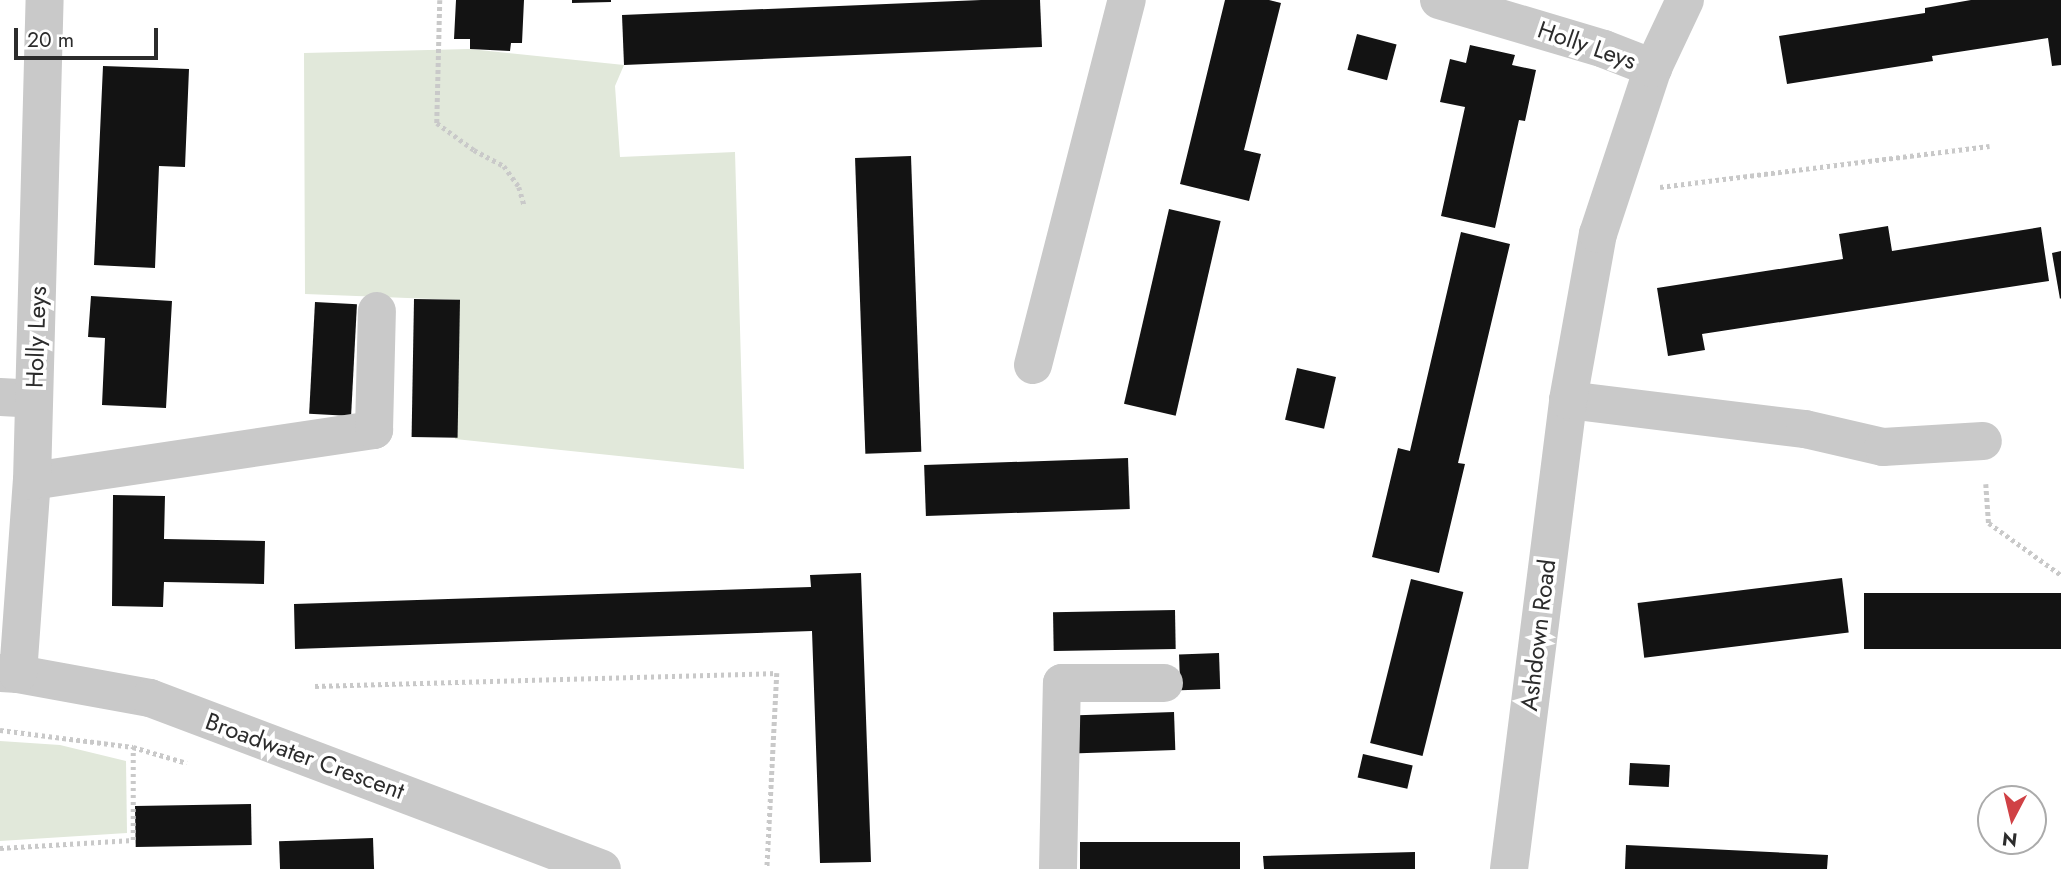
<!DOCTYPE html>
<style>
body{margin:0}
#map{position:relative;width:2061px;height:869px;overflow:hidden;background:#fff;font-family:Jost,sans-serif}
div>[style]{position:absolute}
[style*='--x']{left:calc(var(--x)*1px);top:calc(var(--y)*1px);width:calc(var(--w)*1px);rotate:calc(var(--a)*1deg)}
.green>*{inset:0;background:#e1e8da}
.building>*{inset:0;background:#131313;transform-origin:0 0}
.path>*{height:4.5px;margin-top:-2.25px;transform-origin:0;background:repeating-linear-gradient(90deg,#c9c9c9 0 3.5px,transparent 0 7px)}
.minor>*{height:38px;margin:-19px;padding:0 19px;transform-origin:19px;border-radius:19px;background:#c9c9c9}
span{translate:-50% -50%;white-space:nowrap;text-align:center;line-height:1.15;-webkit-text-stroke:7px #fff;paint-order:stroke}
.street-label{font-size:24px;color:#2c2c2c}
.north{position:absolute;left:1977px;top:785px;width:70px;height:70px;box-sizing:border-box;background:#fff;border:2px solid #ababab;border-radius:50%;rotate:187deg;font-size:19px;font-weight:700;line-height:28px;text-align:center;color:#2c2c2c}
.north::after{content:'';display:block;margin:auto;width:24px;height:32px;background:#d04145;clip-path:polygon(50% 0,100% 100%,50% 72%,0 100%)}
.scale{position:absolute;left:14px;top:28px;width:144px;height:32px;box-sizing:border-box;border:4px solid #2c2c2c;border-top:0;padding-left:9px;font-size:21px;line-height:24px;white-space:nowrap;color:#2c2c2c;-webkit-text-stroke:5px #fff;paint-order:stroke}
</style>
<div id="map">
<div class="green">
<div style="clip-path:polygon(470px 49px,624px 65px,615px 86px,620px 157px,735px 152px,744px 469px,455px 439px,459px 300px,305px 294px,304px 53px)"></div>
<div style="clip-path:polygon(0 741px,60px 745px,126px 761px,127px 833px,0 841px)"></div>
</div>
<div class="building">
<div style="clip-path:polygon(456px 0,524px 0,522px 43px,511px 43px,510px 51px,470px 49px,470px 39px,454px 39px)"></div>
<div style="clip-path:polygon(572px 0,611px 0,611px 2px,572px 3px)"></div>
<div style="clip-path:polygon(981px 0,1040px 0,1042px 47px,624px 65px,622px 15px)"></div>
<div style="clip-path:polygon(1225px 0,1269px 0,1281px 3px,1244px 150px,1261px 154px,1249px 201px,1180px 184px)"></div>
<div style="clip-path:polygon(1971px 0,2061px 0,2061px 65px,2052px 66px,2048px 38px,1932px 56px,1933px 61px,1787px 84px,1779px 36px,1925px 13px,1925px 8px)"></div>
<div style="left:1357px;top:34px;width:41px;height:37px;rotate:15deg"></div>
<div style="clip-path:polygon(1470px 45px,1515px 55px,1512px 65px,1536px 70px,1525px 121px,1519px 120px,1495px 228px,1441px 216px,1465px 107px,1440px 102px,1450px 59px,1466px 63px)"></div>
<div style="clip-path:polygon(103px 66px,189px 69px,185px 167px,159px 166px,155px 268px,94px 265px)"></div>
<div style="left:911px;top:156px;width:296px;height:56px;rotate:88deg"></div>
<div style="left:1169px;top:209px;width:53px;height:200px;rotate:13deg"></div>
<div style="clip-path:polygon(1888px 226px,1892px 251px,2041px 227px,2049px 281px,1702px 334px,1705px 350px,1668px 356px,1657px 288px,1843px 259px,1839px 234px)"></div>
<div style="clip-path:polygon(1461px 232px,1510px 244px,1458px 463px,1465px 464px,1439px 573px,1372px 557px,1398px 448px,1410px 451px)"></div>
<div style="clip-path:polygon(2061px 251px,2061px 298px,2060px 299px,2052px 253px)"></div>
<div style="clip-path:polygon(91px 296px,172px 301px,166px 408px,102px 405px,105px 338px,88px 337px)"></div>
<div style="left:414px;top:299px;width:46px;height:138px;rotate:1deg"></div>
<div style="left:315px;top:302px;width:42px;height:112px;rotate:3deg"></div>
<div style="left:1297px;top:368px;width:40px;height:53px;rotate:13deg"></div>
<div style="left:1128px;top:458px;width:51px;height:204px;rotate:88deg"></div>
<div style="clip-path:polygon(113px 495px,165px 496px,164px 539px,265px 541px,264px 584px,164px 582px,163px 607px,112px 606px)"></div>
<div style="clip-path:polygon(861px 573px,871px 862px,820px 863px,812px 631px,295px 649px,294px 604px,811px 587px,810px 575px)"></div>
<div style="left:1842px;top:578px;width:55px;height:206px;rotate:83deg"></div>
<div style="left:1411px;top:579px;width:54px;height:169px;rotate:14deg"></div>
<div style="left:2061px;top:593px;width:56px;height:197px;rotate:90deg"></div>
<div style="left:1175px;top:610px;width:39px;height:122px;rotate:89deg"></div>
<div style="left:1219px;top:653px;width:36px;height:40px;rotate:88deg"></div>
<div style="left:1174px;top:712px;width:38px;height:103px;rotate:88deg"></div>
<div style="left:1363px;top:754px;width:51px;height:24px;rotate:13deg"></div>
<div style="left:1630px;top:763px;width:40px;height:22px;rotate:3deg"></div>
<div style="left:251px;top:804px;width:41px;height:116px;rotate:89deg"></div>
<div style="left:373px;top:838px;width:31px;height:94px;rotate:88deg"></div>
<div style="left:1240px;top:842px;width:27px;height:160px;rotate:90deg"></div>
<div style="clip-path:polygon(1626px 845px,1828px 855px,1827px 869px,1625px 869px)"></div>
<div style="clip-path:polygon(1415px 852px,1415px 869px,1264px 869px,1263px 856px)"></div>
</div>
<div class="path">
<div style="--x:440;--y:0;--w:123;--a:91.4"></div>
<div style="--x:437;--y:123;--w:46;--a:36.1"></div>
<div style="--x:474;--y:150;--w:34;--a:28"></div>
<div style="--x:504;--y:166;--w:26;--a:54"></div>
<div style="--x:519;--y:187;--w:18;--a:74"></div>
<div style="--x:1660;--y:187;--w:332;--a:-7.1"></div>
<div style="--x:1986;--y:484;--w:39;--a:86"></div>
<div style="--x:1989;--y:523;--w:89;--a:35.8"></div>
<div style="--x:315;--y:686;--w:462;--a:-1.6"></div>
<div style="--x:777;--y:673;--w:196;--a:92.9"></div>
<div style="--x:0;--y:730;--w:134;--a:7.3"></div>
<div style="--x:0;--y:848;--w:133;--a:-3.4"></div>
<div style="--x:133;--y:840;--w:93;--a:-90"></div>
<div style="--x:133;--y:747;--w:56;--a:16.5"></div>
</div>
<div class="minor">
<div style="--x:1439;--y:0;--w:172;--a:16.5"></div>
<div style="--x:1604;--y:49;--w:53;--a:21.2"></div>
<div style="--x:1033;--y:365;--w:377;--a:-75.6"></div>
<div style="--x:0;--y:397;--w:34;--a:3"></div>
<div style="--x:1568;--y:400;--w:239;--a:7"></div>
<div style="--x:1805;--y:429;--w:80;--a:13"></div>
<div style="--x:1883;--y:447;--w:100;--a:-3.4"></div>
<div style="--x:32;--y:481;--w:346;--a:-8.5"></div>
<div style="--x:374;--y:430;--w:119;--a:-88.6"></div>
<div style="--x:0;--y:673;--w:18;--a:3"></div>
<div style="--x:18;--y:674;--w:134;--a:10.3"></div>
<div style="--x:150;--y:698;--w:483;--a:20.7"></div>
<div style="--x:18;--y:674;--w:194;--a:-85.9"></div>
<div style="--x:32;--y:481;--w:481;--a:-88.5"></div>
<div style="--x:1058;--y:869;--w:186;--a:-88.8"></div>
<div style="--x:1062;--y:683;--w:102;--a:0"></div>
<div style="--x:1509;--y:869;--w:473;--a:-82.8"></div>
<div style="--x:1568;--y:400;--w:169;--a:-79.8"></div>
<div style="--x:1598;--y:234;--w:175;--a:-71.7"></div>
<div style="--x:1653;--y:68;--w:75;--a:-64.8"></div>
</div>
<div class="street-label">
<span style="left:1587px;top:45px;rotate:19deg">Holly Leys</span>
<span style="left:36px;top:337px;rotate:-88deg">Holly Leys</span>
<span style="left:1538px;top:635px;rotate:-83deg">Ashdown Road</span>
<span style="left:305px;top:756px;rotate:20deg">Broadwater Crescent</span>
</div>
<div class="north">N</div>
<div class="scale">20 m</div>
</div>
